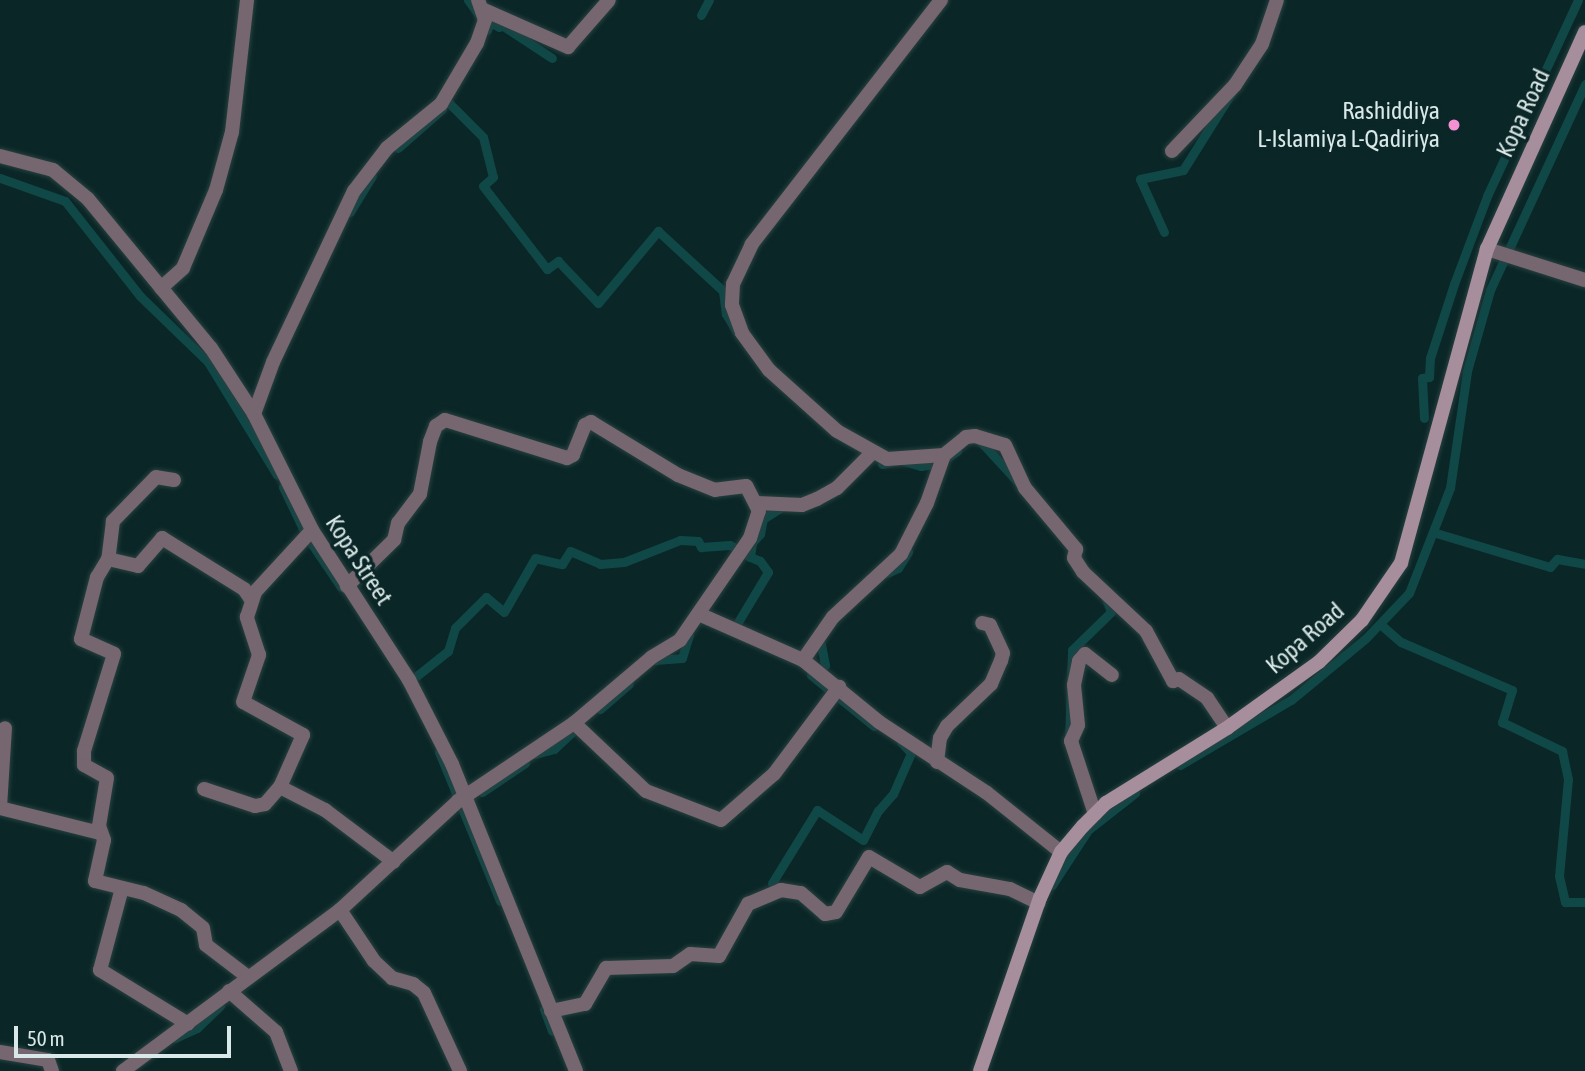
<!DOCTYPE html>
<style>
body{margin:0}
#map{position:relative;width:1585px;height:1071px;overflow:hidden;background:#0b2626;font-family:"Asap Condensed",sans-serif}
div>[style]{position:absolute}
[style*='--x']{left:calc(var(--x)*1px);top:calc(var(--y)*1px);width:calc(var(--w)*1px);rotate:calc(var(--a)*1deg)}
.stream>*{height:9px;margin:-4.5px;padding:0 4.5px;transform-origin:4.5px;border-radius:4.5px;background:#104848}
.roads{filter:drop-shadow(0 0 2px #284141) drop-shadow(0 0 2px #284141)}
.street>*{height:14px;margin:-7px;padding:0 7px;transform-origin:7px;border-radius:7px;background:#766670}
.secondary>*{height:14px;margin:-7px;padding:0 7px;transform-origin:7px;border-radius:7px;background:#a78e9d}
.dots>*{width:19px;height:19px;translate:-50% -50%;box-sizing:border-box;border:4px solid #0b2626;border-radius:50%}
span{translate:-50% -50%;white-space:nowrap;text-align:center;line-height:1.15;-webkit-text-stroke:7px #0b2626;paint-order:stroke}
.poi-label{font-size:24px;color:#d9e8e8}
.right{translate:-100% -50%;text-align:right}
.street-label{font-size:24px;color:#d9e8e8}
.scale{position:absolute;left:14px;top:1026px;width:217px;height:32px;box-sizing:border-box;border:4px solid #d9e8e8;border-top:0;padding-left:9px;font-size:21px;line-height:24px;white-space:nowrap;color:#d9e8e8;-webkit-text-stroke:5px #0b2626;paint-order:stroke}
</style>
<div id="map">
<div class="stream">
<div style="--x:468;--y:0;--w:25;--a:53"></div>
<div style="--x:701;--y:15;--w:17;--a:-62"></div>
<div style="--x:487;--y:30;--w:9;--a:-69"></div>
<div style="--x:490;--y:22;--w:10;--a:29"></div>
<div style="--x:499;--y:27;--w:3;--a:-72"></div>
<div style="--x:500;--y:24;--w:62;--a:33.2"></div>
<div style="--x:447;--y:101;--w:51;--a:45"></div>
<div style="--x:483;--y:137;--w:41;--a:76"></div>
<div style="--x:493;--y:177;--w:13;--a:138"></div>
<div style="--x:483;--y:186;--w:105;--a:52.4"></div>
<div style="--x:547;--y:269;--w:14;--a:-36"></div>
<div style="--x:558;--y:261;--w:58;--a:46.4"></div>
<div style="--x:598;--y:303;--w:94;--a:-50.2"></div>
<div style="--x:658;--y:231;--w:88;--a:42.7"></div>
<div style="--x:723;--y:291;--w:23;--a:83"></div>
<div style="--x:726;--y:314;--w:21;--a:59"></div>
<div style="--x:398;--y:148;--w:59;--a:-41.6"></div>
<div style="--x:0;--y:178;--w:69;--a:19.5"></div>
<div style="--x:65;--y:201;--w:121;--a:51.7"></div>
<div style="--x:140;--y:296;--w:95;--a:44.1"></div>
<div style="--x:208;--y:362;--w:132;--a:58.6"></div>
<div style="--x:350;--y:212;--w:42;--a:-58.6"></div>
<div style="--x:1164;--y:232;--w:58;--a:-114.4"></div>
<div style="--x:1140;--y:179;--w:44;--a:-11.8"></div>
<div style="--x:1183;--y:170;--w:92;--a:-57.9"></div>
<div style="--x:1424;--y:418;--w:40;--a:-92.9"></div>
<div style="--x:1422;--y:378;--w:7;--a:-8"></div>
<div style="--x:1429;--y:377;--w:19;--a:-87"></div>
<div style="--x:1430;--y:358;--w:78;--a:-72"></div>
<div style="--x:1454;--y:284;--w:94;--a:-69.4"></div>
<div style="--x:1487;--y:196;--w:216;--a:-65.1"></div>
<div style="--x:980;--y:441;--w:56;--a:47.2"></div>
<div style="--x:882;--y:464;--w:18;--a:-13"></div>
<div style="--x:900;--y:460;--w:22;--a:16"></div>
<div style="--x:921;--y:466;--w:18;--a:-9"></div>
<div style="--x:939;--y:463;--w:22;--a:-34"></div>
<div style="--x:283;--y:487;--w:55;--a:64.4"></div>
<div style="--x:307;--y:537;--w:60;--a:55.8"></div>
<div style="--x:1436;--y:533;--w:119;--a:16.6"></div>
<div style="--x:1550;--y:567;--w:11;--a:-49"></div>
<div style="--x:1557;--y:559;--w:28;--a:10"></div>
<div style="--x:887;--y:573;--w:12;--a:-24"></div>
<div style="--x:898;--y:568;--w:19;--a:-58"></div>
<div style="--x:1380;--y:624;--w:28;--a:41"></div>
<div style="--x:1401;--y:642;--w:121;--a:23.4"></div>
<div style="--x:1512;--y:690;--w:34;--a:107"></div>
<div style="--x:1502;--y:722;--w:67;--a:25.8"></div>
<div style="--x:1562;--y:751;--w:29;--a:78"></div>
<div style="--x:1568;--y:779;--w:97;--a:95.3"></div>
<div style="--x:1559;--y:876;--w:27;--a:77"></div>
<div style="--x:1565;--y:902;--w:20;--a:0"></div>
<div style="--x:735;--y:627;--w:64;--a:-59"></div>
<div style="--x:768;--y:572;--w:14;--a:-126"></div>
<div style="--x:760;--y:561;--w:11;--a:-158"></div>
<div style="--x:750;--y:557;--w:15;--a:-82"></div>
<div style="--x:752;--y:542;--w:11;--a:-45"></div>
<div style="--x:760;--y:534;--w:15;--a:-79"></div>
<div style="--x:763;--y:519;--w:20;--a:-33"></div>
<div style="--x:655;--y:660;--w:27;--a:-4"></div>
<div style="--x:682;--y:658;--w:24;--a:-73"></div>
<div style="--x:811;--y:675;--w:81;--a:39"></div>
<div style="--x:816;--y:677;--w:15;--a:-53"></div>
<div style="--x:825;--y:665;--w:25;--a:-101"></div>
<div style="--x:409;--y:682;--w:50;--a:-38.5"></div>
<div style="--x:448;--y:651;--w:24;--a:-73"></div>
<div style="--x:455;--y:628;--w:44;--a:-45"></div>
<div style="--x:486;--y:597;--w:23;--a:40"></div>
<div style="--x:504;--y:612;--w:62;--a:-60.1"></div>
<div style="--x:535;--y:558;--w:28;--a:13"></div>
<div style="--x:562;--y:564;--w:15;--a:-58"></div>
<div style="--x:570;--y:551;--w:33;--a:23"></div>
<div style="--x:600;--y:564;--w:24;--a:-5"></div>
<div style="--x:624;--y:562;--w:60;--a:-21.4"></div>
<div style="--x:680;--y:540;--w:18;--a:3"></div>
<div style="--x:698;--y:541;--w:7;--a:63"></div>
<div style="--x:701;--y:547;--w:29;--a:-4"></div>
<div style="--x:730;--y:545;--w:23;--a:31"></div>
<div style="--x:600;--y:709;--w:38;--a:-41"></div>
<div style="--x:1069;--y:742;--w:92;--a:-88.1"></div>
<div style="--x:1072;--y:650;--w:54;--a:-44.3"></div>
<div style="--x:1111;--y:612;--w:14;--a:-111"></div>
<div style="--x:439;--y:752;--w:161;--a:67.7"></div>
<div style="--x:535;--y:754;--w:20;--a:-15"></div>
<div style="--x:554;--y:749;--w:26;--a:-43"></div>
<div style="--x:1180;--y:765;--w:129;--a:-30.4"></div>
<div style="--x:1291;--y:700;--w:97;--a:-39.6"></div>
<div style="--x:1366;--y:638;--w:62;--a:-46.3"></div>
<div style="--x:1409;--y:593;--w:113;--a:-68.7"></div>
<div style="--x:1450;--y:488;--w:118;--a:-81.7"></div>
<div style="--x:1467;--y:371;--w:84;--a:-74.1"></div>
<div style="--x:1490;--y:290;--w:227;--a:-65.2"></div>
<div style="--x:482;--y:792;--w:52;--a:-34"></div>
<div style="--x:772;--y:883;--w:86;--a:-58.3"></div>
<div style="--x:817;--y:810;--w:55;--a:33.1"></div>
<div style="--x:863;--y:840;--w:33;--a:-63"></div>
<div style="--x:878;--y:811;--w:23;--a:-49"></div>
<div style="--x:893;--y:794;--w:45;--a:-66.3"></div>
<div style="--x:911;--y:753;--w:15;--a:-132"></div>
<div style="--x:1052;--y:885;--w:66;--a:-56.8"></div>
<div style="--x:1088;--y:830;--w:60;--a:-38.2"></div>
<div style="--x:544;--y:1009;--w:23;--a:70"></div>
<div style="--x:175;--y:1038;--w:24;--a:-24"></div>
<div style="--x:197;--y:1028;--w:32;--a:-44"></div>
</div>
<div class="roads">
<div class="street">
<div style="--x:941;--y:0;--w:309;--a:127.8"></div>
<div style="--x:752;--y:244;--w:44;--a:115.4"></div>
<div style="--x:733;--y:284;--w:21;--a:93"></div>
<div style="--x:732;--y:305;--w:30;--a:70"></div>
<div style="--x:742;--y:333;--w:46;--a:53.9"></div>
<div style="--x:769;--y:370;--w:91;--a:41.9"></div>
<div style="--x:837;--y:431;--w:57;--a:29.2"></div>
<div style="--x:887;--y:459;--w:57;--a:-4"></div>
<div style="--x:484;--y:10;--w:92;--a:23.8"></div>
<div style="--x:568;--y:47;--w:62;--a:-48.9"></div>
<div style="--x:1172;--y:151;--w:91;--a:-46.3"></div>
<div style="--x:1235;--y:85;--w:49;--a:-56.6"></div>
<div style="--x:1262;--y:44;--w:46;--a:-71.2"></div>
<div style="--x:0;--y:156;--w:55;--a:14.8"></div>
<div style="--x:53;--y:170;--w:45;--a:39.6"></div>
<div style="--x:88;--y:199;--w:193;--a:50.5"></div>
<div style="--x:211;--y:348;--w:79;--a:56.9"></div>
<div style="--x:254;--y:414;--w:130;--a:63.4"></div>
<div style="--x:312;--y:530;--w:179;--a:57.1"></div>
<div style="--x:409;--y:680;--w:94;--a:62.9"></div>
<div style="--x:452;--y:764;--w:331;--a:68"></div>
<div style="--x:1487;--y:249;--w:103;--a:17.6"></div>
<div style="--x:161;--y:288;--w:30;--a:-42"></div>
<div style="--x:183;--y:268;--w:85;--a:-67.1"></div>
<div style="--x:216;--y:190;--w:60;--a:-74.6"></div>
<div style="--x:232;--y:132;--w:133;--a:-83.5"></div>
<div style="--x:254;--y:414;--w:55;--a:-69.9"></div>
<div style="--x:273;--y:362;--w:189;--a:-64.7"></div>
<div style="--x:354;--y:191;--w:54;--a:-52.5"></div>
<div style="--x:387;--y:148;--w:70;--a:-39.2"></div>
<div style="--x:441;--y:104;--w:71;--a:-59.5"></div>
<div style="--x:477;--y:43;--w:24;--a:-71"></div>
<div style="--x:485;--y:20;--w:21;--a:-109"></div>
<div style="--x:174;--y:480;--w:18;--a:-171"></div>
<div style="--x:156;--y:477;--w:62;--a:134.3"></div>
<div style="--x:113;--y:521;--w:38;--a:97"></div>
<div style="--x:108;--y:559;--w:31;--a:13"></div>
<div style="--x:138;--y:566;--w:37;--a:-49"></div>
<div style="--x:162;--y:538;--w:97;--a:31.9"></div>
<div style="--x:244;--y:589;--w:11;--a:56"></div>
<div style="--x:757;--y:503;--w:45;--a:2.5"></div>
<div style="--x:802;--y:505;--w:16;--a:-22"></div>
<div style="--x:817;--y:499;--w:23;--a:-29"></div>
<div style="--x:837;--y:488;--w:48;--a:-45"></div>
<div style="--x:108;--y:559;--w:21;--a:121"></div>
<div style="--x:97;--y:577;--w:64;--a:104.5"></div>
<div style="--x:81;--y:639;--w:36;--a:24"></div>
<div style="--x:114;--y:654;--w:102;--a:107.2"></div>
<div style="--x:84;--y:751;--w:14;--a:90"></div>
<div style="--x:84;--y:765;--w:26;--a:29"></div>
<div style="--x:107;--y:778;--w:49;--a:99.5"></div>
<div style="--x:99;--y:826;--w:15;--a:70"></div>
<div style="--x:104;--y:840;--w:42;--a:102.4"></div>
<div style="--x:95;--y:881;--w:50;--a:13.8"></div>
<div style="--x:144;--y:893;--w:41;--a:24.7"></div>
<div style="--x:181;--y:910;--w:28;--a:39"></div>
<div style="--x:203;--y:928;--w:17;--a:80"></div>
<div style="--x:206;--y:945;--w:53;--a:37.3"></div>
<div style="--x:701;--y:615;--w:111;--a:23.8"></div>
<div style="--x:803;--y:660;--w:98;--a:39.2"></div>
<div style="--x:879;--y:722;--w:129;--a:33.3"></div>
<div style="--x:987;--y:793;--w:95;--a:38.6"></div>
<div style="--x:803;--y:660;--w:52;--a:-55.1"></div>
<div style="--x:833;--y:617;--w:93;--a:-42.8"></div>
<div style="--x:901;--y:554;--w:57;--a:-63"></div>
<div style="--x:927;--y:503;--w:51;--a:-70.5"></div>
<div style="--x:944;--y:455;--w:28;--a:-39"></div>
<div style="--x:966;--y:437;--w:9;--a:-6"></div>
<div style="--x:975;--y:436;--w:31;--a:17"></div>
<div style="--x:1005;--y:445;--w:47;--a:65.1"></div>
<div style="--x:1025;--y:488;--w:80;--a:50.1"></div>
<div style="--x:1076;--y:549;--w:9;--a:103"></div>
<div style="--x:1074;--y:558;--w:17;--a:57"></div>
<div style="--x:1083;--y:572;--w:86;--a:43.1"></div>
<div style="--x:1146;--y:631;--w:57;--a:61.6"></div>
<div style="--x:1173;--y:681;--w:6;--a:-18"></div>
<div style="--x:1179;--y:679;--w:34;--a:34"></div>
<div style="--x:1207;--y:698;--w:36;--a:56"></div>
<div style="--x:574;--y:723;--w:99;--a:43.4"></div>
<div style="--x:646;--y:791;--w:80;--a:21.1"></div>
<div style="--x:721;--y:820;--w:70;--a:-41"></div>
<div style="--x:774;--y:774;--w:109;--a:-53.2"></div>
<div style="--x:937;--y:762;--w:24;--a:-83"></div>
<div style="--x:940;--y:738;--w:14;--a:-60"></div>
<div style="--x:947;--y:726;--w:61;--a:-43.7"></div>
<div style="--x:991;--y:684;--w:25;--a:-67"></div>
<div style="--x:1001;--y:661;--w:8;--a:-76"></div>
<div style="--x:1003;--y:653;--w:31;--a:-115"></div>
<div style="--x:990;--y:625;--w:8;--a:-166"></div>
<div style="--x:280;--y:787;--w:57;--a:-66.1"></div>
<div style="--x:303;--y:735;--w:68;--a:-151.2"></div>
<div style="--x:243;--y:702;--w:50;--a:-71.2"></div>
<div style="--x:259;--y:655;--w:40;--a:-108"></div>
<div style="--x:247;--y:617;--w:26;--a:-72"></div>
<div style="--x:255;--y:592;--w:84;--a:-47.4"></div>
<div style="--x:204;--y:789;--w:54;--a:18.4"></div>
<div style="--x:255;--y:806;--w:10;--a:-11"></div>
<div style="--x:265;--y:804;--w:23;--a:-49"></div>
<div style="--x:280;--y:787;--w:51;--a:27.1"></div>
<div style="--x:325;--y:810;--w:86;--a:37"></div>
<div style="--x:0;--y:807;--w:79;--a:-86.4"></div>
<div style="--x:0;--y:808;--w:103;--a:14"></div>
<div style="--x:1095;--y:814;--w:77;--a:-108.2"></div>
<div style="--x:1071;--y:741;--w:17;--a:-66"></div>
<div style="--x:1078;--y:725;--w:40;--a:-95.7"></div>
<div style="--x:1074;--y:685;--w:25;--a:-78"></div>
<div style="--x:1079;--y:661;--w:9;--a:-49"></div>
<div style="--x:1085;--y:654;--w:34;--a:38"></div>
<div style="--x:122;--y:888;--w:85;--a:105"></div>
<div style="--x:100;--y:970;--w:103;--a:31.5"></div>
<div style="--x:340;--y:910;--w:61;--a:56.3"></div>
<div style="--x:374;--y:961;--w:25;--a:43"></div>
<div style="--x:392;--y:978;--w:22;--a:16"></div>
<div style="--x:413;--y:984;--w:14;--a:39"></div>
<div style="--x:424;--y:993;--w:86;--a:65.2"></div>
<div style="--x:229;--y:991;--w:62;--a:41.1"></div>
<div style="--x:276;--y:1032;--w:42;--a:69"></div>
<div style="--x:551;--y:1011;--w:35;--a:-12"></div>
<div style="--x:585;--y:1004;--w:42;--a:-59.7"></div>
<div style="--x:606;--y:968;--w:67;--a:-1.7"></div>
<div style="--x:673;--y:966;--w:21;--a:-35"></div>
<div style="--x:690;--y:954;--w:29;--a:4"></div>
<div style="--x:719;--y:956;--w:60;--a:-60.9"></div>
<div style="--x:748;--y:904;--w:36;--a:-23"></div>
<div style="--x:781;--y:890;--w:20;--a:9"></div>
<div style="--x:801;--y:893;--w:32;--a:41"></div>
<div style="--x:825;--y:914;--w:11;--a:-10"></div>
<div style="--x:836;--y:912;--w:64;--a:-59"></div>
<div style="--x:869;--y:857;--w:59;--a:30.5"></div>
<div style="--x:920;--y:887;--w:31;--a:-29"></div>
<div style="--x:947;--y:872;--w:15;--a:32"></div>
<div style="--x:960;--y:880;--w:51;--a:10.2"></div>
<div style="--x:1010;--y:889;--w:32;--a:26"></div>
<div style="--x:0;--y:1052;--w:49;--a:9.5"></div>
<div style="--x:48;--y:1060;--w:12;--a:70"></div>
<div style="--x:123;--y:1071;--w:270;--a:-36.6"></div>
<div style="--x:340;--y:910;--w:161;--a:-42.7"></div>
<div style="--x:458;--y:801;--w:140;--a:-33.9"></div>
<div style="--x:574;--y:723;--w:102;--a:-40.2"></div>
<div style="--x:652;--y:657;--w:33;--a:-31"></div>
<div style="--x:680;--y:640;--w:124;--a:-55.5"></div>
<div style="--x:750;--y:538;--w:28;--a:-72"></div>
<div style="--x:759;--y:511;--w:28;--a:-117"></div>
<div style="--x:746;--y:486;--w:31;--a:173"></div>
<div style="--x:715;--y:490;--w:40;--a:-158"></div>
<div style="--x:678;--y:475;--w:102;--a:-148.7"></div>
<div style="--x:591;--y:422;--w:7;--a:153"></div>
<div style="--x:585;--y:425;--w:32;--a:112"></div>
<div style="--x:573;--y:455;--w:7;--a:153"></div>
<div style="--x:567;--y:458;--w:128;--a:-162.7"></div>
<div style="--x:445;--y:420;--w:11;--a:146"></div>
<div style="--x:436;--y:426;--w:17;--a:111"></div>
<div style="--x:430;--y:442;--w:53;--a:100.9"></div>
<div style="--x:420;--y:494;--w:36;--a:127"></div>
<div style="--x:398;--y:523;--w:17;--a:103"></div>
<div style="--x:394;--y:540;--w:66;--a:135.6"></div>
</div>
<div class="secondary">
<div style="--x:980;--y:1071;--w:183;--a:-70.9"></div>
<div style="--x:1040;--y:898;--w:51;--a:-65.5"></div>
<div style="--x:1061;--y:852;--w:34;--a:-50"></div>
<div style="--x:1083;--y:826;--w:33;--a:-45"></div>
<div style="--x:1106;--y:803;--w:142;--a:-31.8"></div>
<div style="--x:1227;--y:728;--w:113;--a:-35.7"></div>
<div style="--x:1319;--y:662;--w:60;--a:-44.3"></div>
<div style="--x:1362;--y:620;--w:69;--a:-55.6"></div>
<div style="--x:1401;--y:563;--w:326;--a:-74.7"></div>
<div style="--x:1487;--y:249;--w:238;--a:-65.7"></div>
</div>
</div>
<div class="dots">
<div style="left:1454px;top:125px;background:#f491d3"></div>
</div>
<div class="poi-label">
<span class="right" style="left:1440px;top:125px">Rashiddiya<br>L-Islamiya L-Qadiriya</span>
</div>
<div class="street-label">
<span style="left:1523px;top:113px;rotate:-65deg">Kopa Road</span>
<span style="left:359px;top:560px;rotate:57deg">Kopa Street</span>
<span style="left:1305px;top:638px;rotate:-41deg">Kopa Road</span>
</div>
<div class="scale">50 m</div>
</div>
